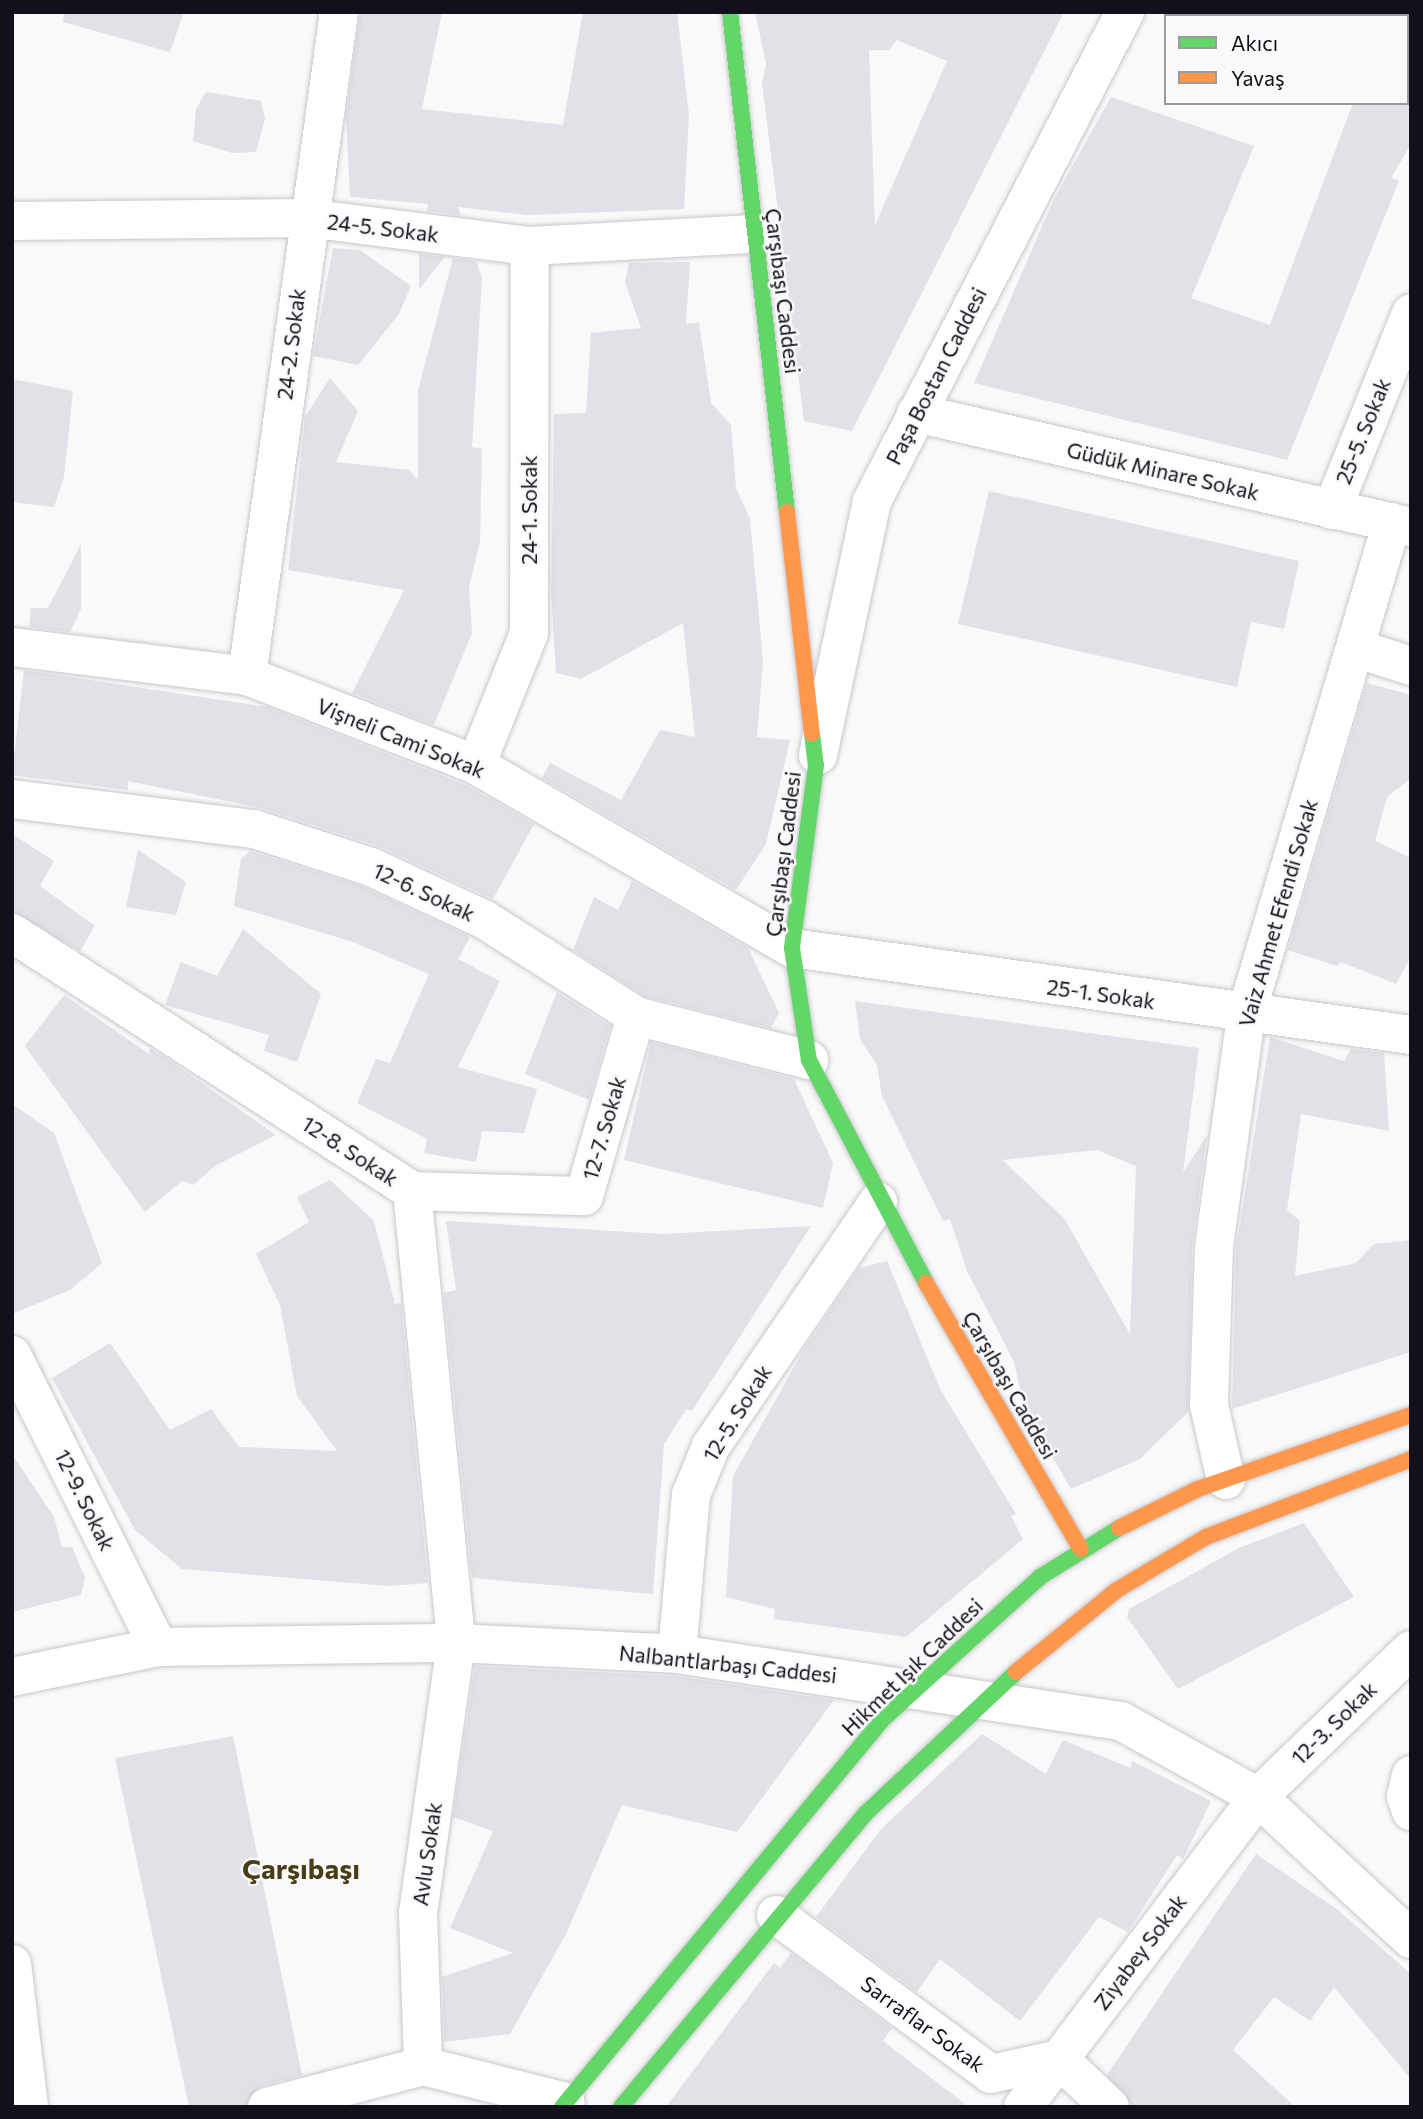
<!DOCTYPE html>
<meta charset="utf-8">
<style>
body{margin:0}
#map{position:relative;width:1423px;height:2119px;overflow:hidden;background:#f9f9f9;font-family:Commissioner,sans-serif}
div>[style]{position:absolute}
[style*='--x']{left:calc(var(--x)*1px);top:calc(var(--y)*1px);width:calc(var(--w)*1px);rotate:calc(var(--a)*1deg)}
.building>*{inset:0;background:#e1e1e7}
.roads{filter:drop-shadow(0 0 2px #c8c7ce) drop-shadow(0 0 2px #c8c7ce)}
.street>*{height:38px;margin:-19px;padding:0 19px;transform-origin:19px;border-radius:19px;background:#fefefe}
.fast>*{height:16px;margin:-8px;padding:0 8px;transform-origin:8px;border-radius:8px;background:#63d668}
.slow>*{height:16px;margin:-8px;padding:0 8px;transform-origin:8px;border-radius:8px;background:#ff974d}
span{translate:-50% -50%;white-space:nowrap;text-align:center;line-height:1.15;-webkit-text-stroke:5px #f9f9f9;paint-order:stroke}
.street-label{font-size:21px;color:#11101b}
.district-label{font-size:28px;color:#493d14;font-weight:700}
.frame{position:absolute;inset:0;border:14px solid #11101b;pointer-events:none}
.legend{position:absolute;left:1164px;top:14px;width:245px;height:91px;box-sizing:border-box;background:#f9f9f9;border:2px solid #9c9ca0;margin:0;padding:9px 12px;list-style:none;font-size:21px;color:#11101b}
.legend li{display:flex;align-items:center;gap:14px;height:35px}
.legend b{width:35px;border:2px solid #9c9ca0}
</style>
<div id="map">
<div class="building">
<div style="clip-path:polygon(64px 12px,184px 12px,170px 52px,63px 22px)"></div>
<div style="clip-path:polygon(360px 12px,442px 12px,422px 109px,563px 125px,583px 12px,677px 12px,689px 115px,684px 209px,527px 215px,458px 207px,461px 215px,427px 211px,428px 204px,350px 197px,346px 118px)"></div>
<div style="clip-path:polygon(evenodd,755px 12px,1064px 12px,852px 431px,804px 421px,762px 83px,766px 64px,755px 12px,897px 40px,947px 61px,875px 225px,869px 50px,889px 50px,897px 40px)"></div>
<div style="clip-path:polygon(206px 92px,261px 101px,265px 119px,256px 152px,232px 153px,193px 141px,196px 109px)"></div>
<div style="clip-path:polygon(1111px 97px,1254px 146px,1191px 298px,1270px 325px,1353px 103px,1411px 103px,1411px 144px,1391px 178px,1399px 181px,1287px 460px,974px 383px,1053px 201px)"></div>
<div style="clip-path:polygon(333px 248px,360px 250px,411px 286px,399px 314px,358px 365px,313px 356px)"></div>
<div style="clip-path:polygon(419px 254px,445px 257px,419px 289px)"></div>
<div style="clip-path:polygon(453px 258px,476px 261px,482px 278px,472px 447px,482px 449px,480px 542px,469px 587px,472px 633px,434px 725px,352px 693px,404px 590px,288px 570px,305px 417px,330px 378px,358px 411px,336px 462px,409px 470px,418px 480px,418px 390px)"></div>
<div style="clip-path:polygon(690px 262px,686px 324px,699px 323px,711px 403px,731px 425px,736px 488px,750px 519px,763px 660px,757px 737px,790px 740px,766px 844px,736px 890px,542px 778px,550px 763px,621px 800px,660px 730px,695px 737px,683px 623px,581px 679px,556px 673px,551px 593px,554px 414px,586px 413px,591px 333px,641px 328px,625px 282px,629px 263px)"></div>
<div style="clip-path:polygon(12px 379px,73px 391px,64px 477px,54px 507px,12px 502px)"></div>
<div style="clip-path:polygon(989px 491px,1299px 561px,1284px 629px,1251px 622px,1237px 687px,958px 624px)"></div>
<div style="clip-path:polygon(81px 544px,81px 609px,70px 632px,29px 627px,31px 608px,48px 608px)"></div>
<div style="clip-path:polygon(24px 670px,267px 707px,466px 785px,534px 824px,493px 899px,378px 846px,261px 808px,128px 781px,128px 790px,12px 775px)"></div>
<div style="clip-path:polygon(1367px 683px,1411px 695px,1411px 778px,1387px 797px,1375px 841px,1411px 858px,1411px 956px,1396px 984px,1341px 962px,1337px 966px,1288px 950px)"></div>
<div style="clip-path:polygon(12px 834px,54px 861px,40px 886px,95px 926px,80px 951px,12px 911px)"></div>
<div style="clip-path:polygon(138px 850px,186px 882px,176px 915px,126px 907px)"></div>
<div style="clip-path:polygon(250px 851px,363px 887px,470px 937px,458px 959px,500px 981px,458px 1067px,537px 1089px,524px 1133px,482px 1131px,476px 1162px,424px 1153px,427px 1139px,357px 1103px,376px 1059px,390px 1063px,429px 974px,350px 941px,234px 906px,241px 859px)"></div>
<div style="clip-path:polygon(632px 881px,748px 948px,779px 1013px,771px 1028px,645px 996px,573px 950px,594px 897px,618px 910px)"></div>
<div style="clip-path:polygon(243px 929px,321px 994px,297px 1062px,264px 1051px,269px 1035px,165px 1005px,181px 962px,217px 976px)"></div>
<div style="clip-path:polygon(557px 992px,610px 1026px,589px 1100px,525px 1074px)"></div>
<div style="clip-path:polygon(64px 995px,149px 1054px,150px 1048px,175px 1064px,276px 1135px,215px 1166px,193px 1185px,182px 1181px,145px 1212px,25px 1046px)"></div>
<div style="clip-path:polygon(evenodd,855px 1001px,1199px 1048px,1183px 1173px,1207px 1135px,1192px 1246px,1188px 1412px,1140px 1459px,1071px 1489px,1024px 1407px,1014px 1362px,967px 1271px,950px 1219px,943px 1221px,882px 1096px,877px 1065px,860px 1039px,855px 1001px,1097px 1150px,1136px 1166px,1130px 1334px,1064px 1218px,1002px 1160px,1097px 1150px)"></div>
<div style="clip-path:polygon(1270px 1037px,1344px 1061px,1351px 1049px,1384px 1053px,1389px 1131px,1301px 1114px,1287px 1210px,1300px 1221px,1295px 1276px,1356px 1263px,1374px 1244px,1411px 1240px,1411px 1352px,1232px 1409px,1236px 1249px)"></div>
<div style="clip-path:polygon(651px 1042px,794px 1079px,833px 1163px,823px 1208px,624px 1160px)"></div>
<div style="clip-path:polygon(12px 1104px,54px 1133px,102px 1263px,70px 1290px,12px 1314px)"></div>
<div style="clip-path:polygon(330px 1180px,374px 1221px,395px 1304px,401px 1303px,428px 1583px,390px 1586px,182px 1569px,135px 1530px,52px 1378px,110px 1343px,170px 1430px,211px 1409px,239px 1447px,337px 1451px,297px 1396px,280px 1305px,256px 1254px,309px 1222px,297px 1197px)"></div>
<div style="clip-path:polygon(446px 1221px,663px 1234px,811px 1226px,692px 1411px,686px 1409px,664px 1444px,653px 1594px,472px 1578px,444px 1293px,456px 1290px)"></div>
<div style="clip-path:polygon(887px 1261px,941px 1391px,1016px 1514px,1011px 1516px,1023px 1539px,906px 1637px,774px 1619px,775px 1609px,726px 1597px,733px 1476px,804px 1349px,859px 1268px)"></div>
<div style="clip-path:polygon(12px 1454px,54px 1517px,62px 1547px,72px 1547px,85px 1578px,81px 1595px,12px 1612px)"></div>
<div style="clip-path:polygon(1304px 1523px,1354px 1597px,1178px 1689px,1127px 1617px,1129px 1609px,1239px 1548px)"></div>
<div style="clip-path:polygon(475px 1666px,675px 1676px,834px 1700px,737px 1832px,622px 1805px,566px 1934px,510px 2034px,444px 2042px,442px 1977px,513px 1953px,450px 1928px,493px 1831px,453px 1817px)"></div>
<div style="clip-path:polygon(982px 1734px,1046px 1774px,1063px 1740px,1130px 1768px,1132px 1761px,1211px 1801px,1183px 1859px,1177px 1855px,1128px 1932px,1099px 1917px,1020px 2021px,940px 1959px,917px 1992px,816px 1917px,881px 1829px)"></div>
<div style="clip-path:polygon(233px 1736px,302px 2075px,261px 2086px,246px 2107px,189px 2107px,115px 1758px)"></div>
<div style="clip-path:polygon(1256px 1854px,1338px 1910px,1411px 1974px,1411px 2079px,1334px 1987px,1310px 2021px,1274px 1997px,1233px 2050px,1295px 2107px,1131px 2107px,1107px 2075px)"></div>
<div style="clip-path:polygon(791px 1953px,892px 2028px,883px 2041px,969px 2107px,666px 2107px,774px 1963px,780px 1968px)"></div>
</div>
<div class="roads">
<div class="street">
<div style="--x:12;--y:221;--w:295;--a:-0.6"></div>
<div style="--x:307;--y:218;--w:225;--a:7.2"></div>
<div style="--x:530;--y:246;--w:224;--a:-3.1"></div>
<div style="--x:916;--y:413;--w:508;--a:12.97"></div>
<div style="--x:1332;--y:510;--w:212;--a:-68.1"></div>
<div style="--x:12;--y:647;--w:237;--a:7"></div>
<div style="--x:247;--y:676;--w:246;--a:21.2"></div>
<div style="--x:476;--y:765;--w:365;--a:30.1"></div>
<div style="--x:792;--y:948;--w:625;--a:8"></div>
<div style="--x:1355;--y:648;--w:59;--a:17.8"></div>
<div style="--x:247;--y:676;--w:670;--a:-82.11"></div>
<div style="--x:818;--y:755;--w:260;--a:-78"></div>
<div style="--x:872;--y:501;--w:551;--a:-62.64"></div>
<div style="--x:476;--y:765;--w:142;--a:-68.1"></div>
<div style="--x:529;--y:633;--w:387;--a:-89.9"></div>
<div style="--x:12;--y:799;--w:244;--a:7.1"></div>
<div style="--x:254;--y:829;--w:123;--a:18"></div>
<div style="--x:371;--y:867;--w:126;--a:24.9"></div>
<div style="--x:485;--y:920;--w:179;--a:32.4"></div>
<div style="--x:636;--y:1016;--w:179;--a:14.3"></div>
<div style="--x:12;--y:933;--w:476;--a:32.8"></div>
<div style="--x:412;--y:1191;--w:454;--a:84.4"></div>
<div style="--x:456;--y:1643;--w:272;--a:98"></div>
<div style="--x:418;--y:1912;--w:154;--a:88.1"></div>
<div style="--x:412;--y:1191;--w:172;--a:1.7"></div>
<div style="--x:584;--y:1196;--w:187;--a:-73.9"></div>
<div style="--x:12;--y:1355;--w:326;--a:63.4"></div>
<div style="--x:1226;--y:1480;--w:77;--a:-102.8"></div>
<div style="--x:1209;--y:1405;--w:158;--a:-88.2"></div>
<div style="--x:1214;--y:1247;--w:234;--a:-82.1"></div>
<div style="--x:1246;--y:1015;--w:514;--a:-73.5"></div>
<div style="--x:677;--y:1654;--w:160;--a:-85"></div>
<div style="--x:691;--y:1495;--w:53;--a:-67.8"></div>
<div style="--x:711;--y:1446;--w:296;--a:-55.6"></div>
<div style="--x:12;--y:1677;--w:149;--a:-11.6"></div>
<div style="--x:158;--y:1647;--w:298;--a:-0.8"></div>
<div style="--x:456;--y:1643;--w:221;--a:2.8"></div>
<div style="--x:677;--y:1654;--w:449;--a:8.6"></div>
<div style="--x:1121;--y:1721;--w:157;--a:29"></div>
<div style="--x:1258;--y:1797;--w:209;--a:42.9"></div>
<div style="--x:1411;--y:1775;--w:22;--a:103"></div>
<div style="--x:1406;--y:1796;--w:16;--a:72"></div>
<div style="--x:776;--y:1915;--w:267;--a:36.5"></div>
<div style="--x:991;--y:2074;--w:70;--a:-12.4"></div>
<div style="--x:1059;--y:2059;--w:70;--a:43.3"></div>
<div style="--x:12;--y:1964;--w:144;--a:83.2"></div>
<div style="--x:267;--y:2107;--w:161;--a:-14.7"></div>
<div style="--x:423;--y:2066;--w:147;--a:14.1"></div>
<div style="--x:1023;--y:2107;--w:389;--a:-52.8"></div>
<div style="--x:1258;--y:1797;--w:212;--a:-43.9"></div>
</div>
<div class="fast">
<div style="--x:730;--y:12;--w:503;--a:83.5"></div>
<div style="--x:812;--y:734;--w:31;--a:83"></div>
<div style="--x:816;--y:765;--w:185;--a:97.5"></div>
<div style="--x:792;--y:948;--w:113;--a:81.4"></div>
<div style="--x:809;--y:1060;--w:252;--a:62.3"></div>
<div style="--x:562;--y:2107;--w:504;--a:-50.4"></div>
<div style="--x:883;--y:1719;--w:212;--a:-42.1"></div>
<div style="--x:1040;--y:1577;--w:93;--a:-31.8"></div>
<div style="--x:621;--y:2107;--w:381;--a:-50.2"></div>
<div style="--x:865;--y:1814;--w:207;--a:-43.2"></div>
</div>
<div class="slow">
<div style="--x:787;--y:512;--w:223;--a:83.6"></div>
<div style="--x:926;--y:1283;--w:308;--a:59.8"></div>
<div style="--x:1119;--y:1528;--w:88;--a:-26.3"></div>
<div style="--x:1198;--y:1489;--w:225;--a:-19.2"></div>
<div style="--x:1016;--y:1672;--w:130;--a:-39.1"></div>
<div style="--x:1117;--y:1590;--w:104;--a:-30.8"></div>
<div style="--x:1206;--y:1537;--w:219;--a:-20.8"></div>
</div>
</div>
<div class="street-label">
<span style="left:383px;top:228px;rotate:7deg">24-5. Sokak</span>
<span style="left:783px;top:291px;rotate:83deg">Çarşıbaşı Caddesi</span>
<span style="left:291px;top:344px;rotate:-83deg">24-2. Sokak</span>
<span style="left:936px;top:376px;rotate:-63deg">Paşa Bostan Caddesi</span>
<span style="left:1363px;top:431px;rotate:-68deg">25-5. Sokak</span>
<span style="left:1163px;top:471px;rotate:13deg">Güdük Minare Sokak</span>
<span style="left:529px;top:510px;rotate:-90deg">24-1. Sokak</span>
<span style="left:401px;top:738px;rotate:22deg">Vişneli Cami Sokak</span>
<span style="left:783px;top:854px;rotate:-83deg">Çarşıbaşı Caddesi</span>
<span style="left:424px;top:892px;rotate:25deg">12-6. Sokak</span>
<span style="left:1278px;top:913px;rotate:-74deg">Vaiz Ahmet Efendi Sokak</span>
<span style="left:1101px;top:994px;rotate:8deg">25-1. Sokak</span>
<span style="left:604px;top:1128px;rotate:-74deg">12-7. Sokak</span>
<span style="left:350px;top:1151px;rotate:33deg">12-8. Sokak</span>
<span style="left:1010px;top:1385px;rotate:60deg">Çarşıbaşı Caddesi</span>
<span style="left:737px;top:1413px;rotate:-58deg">12-5. Sokak</span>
<span style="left:85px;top:1500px;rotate:64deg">12-9. Sokak</span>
<span style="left:728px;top:1664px;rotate:6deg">Nalbantlarbaşı Caddesi</span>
<span style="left:912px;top:1667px;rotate:-44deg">Hikmet Işık Caddesi</span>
<span style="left:1334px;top:1723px;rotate:-44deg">12-3. Sokak</span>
<span style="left:427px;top:1854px;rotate:-82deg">Avlu Sokak</span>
<span style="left:1140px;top:1952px;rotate:-53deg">Ziyabey Sokak</span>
<span style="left:923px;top:2024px;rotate:36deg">Sarraflar Sokak</span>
</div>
<div class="district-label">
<span style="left:301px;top:1868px">Çarşıbaşı</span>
</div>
<div class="frame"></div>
<ul class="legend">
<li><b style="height:9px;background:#63d668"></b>Akıcı</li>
<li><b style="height:9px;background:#ff974d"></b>Yavaş</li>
</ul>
</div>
